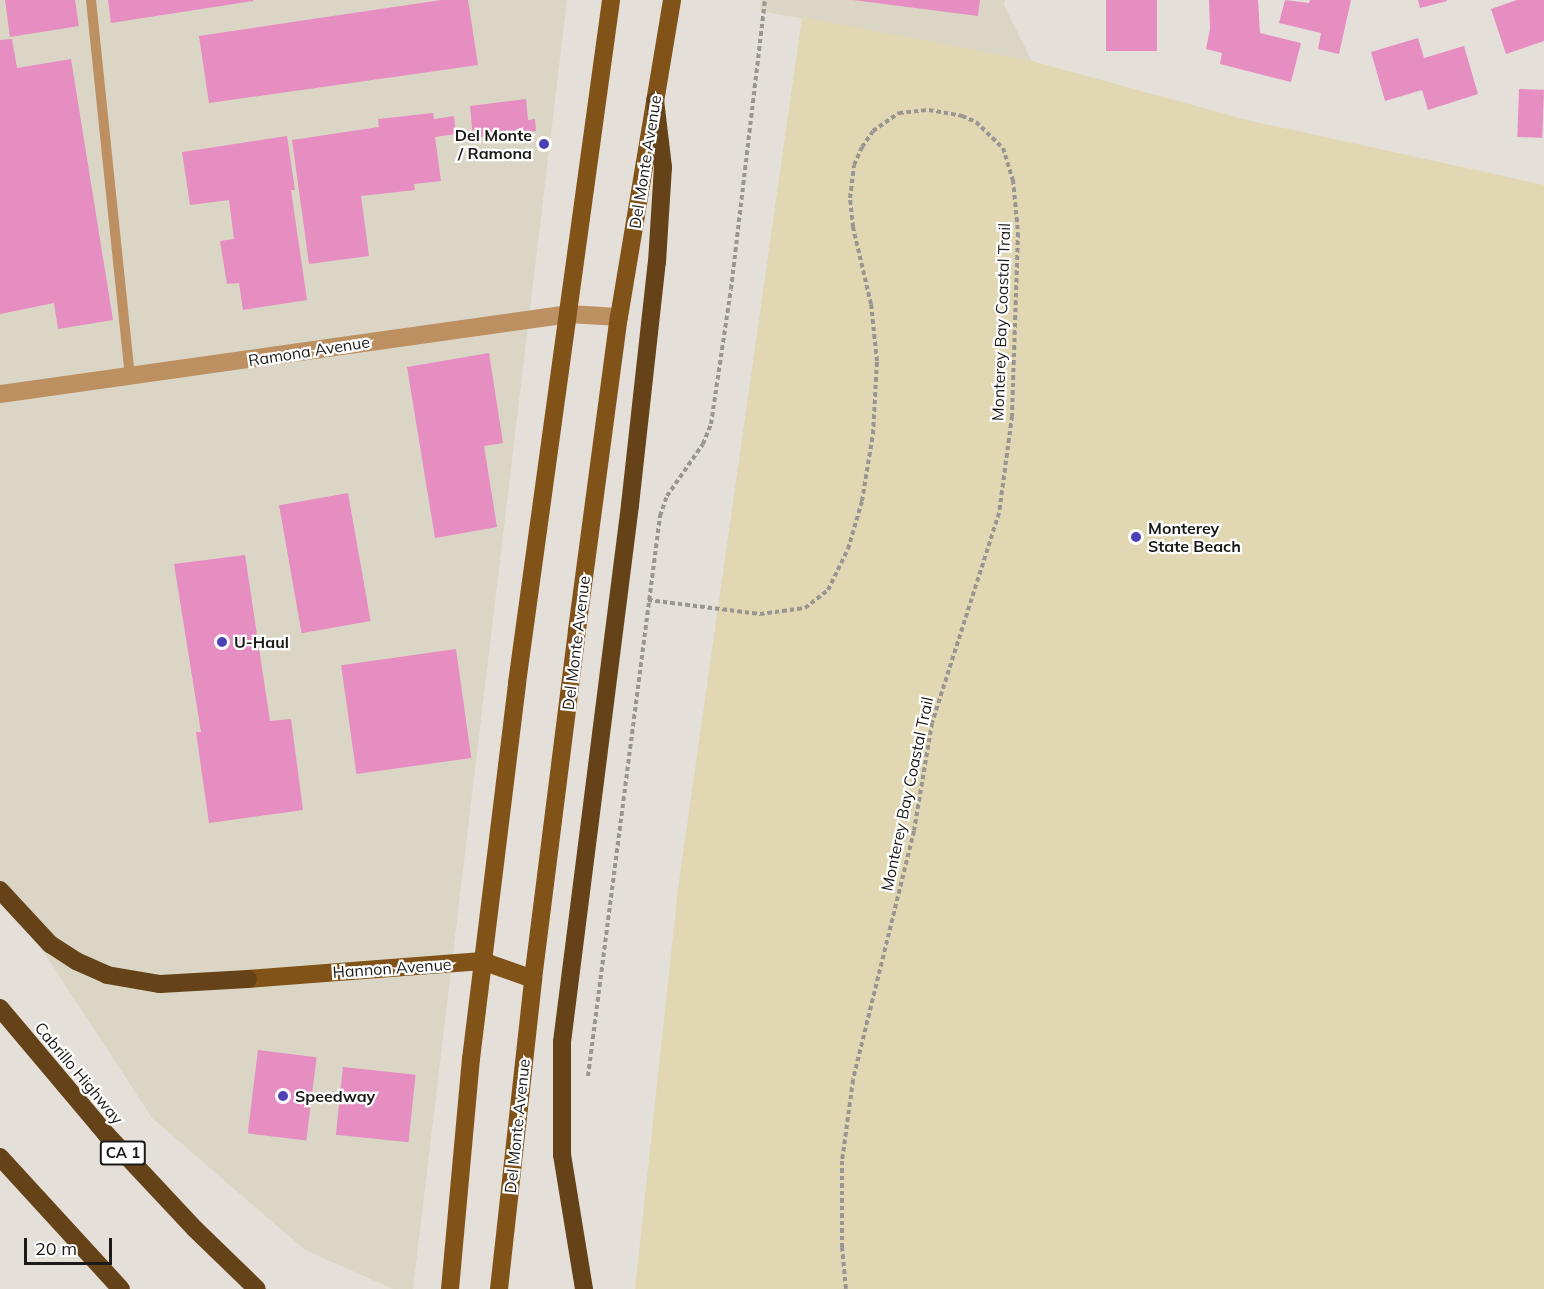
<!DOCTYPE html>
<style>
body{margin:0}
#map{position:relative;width:1544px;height:1289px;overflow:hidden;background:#e4e0d9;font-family:Mulish,sans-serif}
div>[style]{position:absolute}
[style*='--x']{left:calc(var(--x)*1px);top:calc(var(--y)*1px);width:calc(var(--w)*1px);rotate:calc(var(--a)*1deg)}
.built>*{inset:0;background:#dbd5c6}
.sand>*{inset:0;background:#e1d7b2}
.building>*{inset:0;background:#e68dc1;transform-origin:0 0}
.path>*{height:4px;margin-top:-2px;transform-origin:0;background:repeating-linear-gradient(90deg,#999691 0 4.5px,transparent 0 7.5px)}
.lane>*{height:10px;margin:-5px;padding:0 5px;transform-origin:5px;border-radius:5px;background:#bc9060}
.street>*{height:18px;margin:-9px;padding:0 9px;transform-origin:9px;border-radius:9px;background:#bc9060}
.primary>*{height:18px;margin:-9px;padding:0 9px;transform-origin:9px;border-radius:9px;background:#825318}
.highway>*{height:18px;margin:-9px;padding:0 9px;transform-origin:9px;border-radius:9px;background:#654218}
.highway-bridge>*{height:18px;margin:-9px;padding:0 9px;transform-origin:9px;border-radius:9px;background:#654218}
.dots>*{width:16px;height:16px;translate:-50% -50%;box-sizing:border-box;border:3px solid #fff;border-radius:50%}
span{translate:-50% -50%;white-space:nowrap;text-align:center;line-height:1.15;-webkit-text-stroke:4.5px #fff;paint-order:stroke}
.shield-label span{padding:2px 4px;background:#fff;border:2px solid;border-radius:4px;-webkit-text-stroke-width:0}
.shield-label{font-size:15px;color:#1b1a18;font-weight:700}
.poi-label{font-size:16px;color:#1b1a18;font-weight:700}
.right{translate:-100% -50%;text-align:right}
.left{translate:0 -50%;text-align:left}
.street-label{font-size:16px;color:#1b1a18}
.scale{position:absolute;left:24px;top:1238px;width:88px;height:27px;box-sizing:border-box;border:3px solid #1b1a18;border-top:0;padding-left:8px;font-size:18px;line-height:21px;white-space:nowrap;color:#1b1a18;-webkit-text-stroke:4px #fff;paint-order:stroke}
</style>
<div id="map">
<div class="built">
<div style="clip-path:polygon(0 0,567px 0,413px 1289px,393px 1289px,305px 1250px,152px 1118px,0 885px)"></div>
<div style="clip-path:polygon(761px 0,1005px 0,1004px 5px,1032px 61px,760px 11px)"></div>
</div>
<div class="sand">
<div style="clip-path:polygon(802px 17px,1032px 61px,1247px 120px,1544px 185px,1544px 1289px,635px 1289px,678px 889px)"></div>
</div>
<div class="building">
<div style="clip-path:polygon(5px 0,75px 0,79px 26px,10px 37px)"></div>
<div style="clip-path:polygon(108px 0,253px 0,253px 1px,111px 23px)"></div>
<div style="clip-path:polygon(441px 0,468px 0,478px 65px,209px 103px,199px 36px)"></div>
<div style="clip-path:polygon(853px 0,980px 0,978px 16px)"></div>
<div style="left:1106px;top:0;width:51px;height:51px"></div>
<div style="clip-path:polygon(1209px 0,1258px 0,1260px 33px,1301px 43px,1291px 82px,1220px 64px,1222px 53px,1206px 49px,1210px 29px)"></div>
<div style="clip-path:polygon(1285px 0,1309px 3px,1310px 0,1351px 0,1339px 54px,1318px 49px,1321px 33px,1279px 23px)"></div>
<div style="clip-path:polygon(1418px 0,1447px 0,1447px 1px,1420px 8px)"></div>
<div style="clip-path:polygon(1517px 0,1544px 0,1544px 41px,1506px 54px,1491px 9px)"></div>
<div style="clip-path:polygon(1418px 38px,1424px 58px,1464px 46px,1478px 94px,1428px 110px,1422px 90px,1385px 101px,1371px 52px)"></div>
<div style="clip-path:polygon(12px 39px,17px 68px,71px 59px,113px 320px,58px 329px,54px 303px,0 314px,0 40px)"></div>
<div style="left:1519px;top:89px;width:25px;height:48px;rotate:2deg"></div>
<div style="clip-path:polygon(526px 99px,528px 120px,535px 119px,536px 131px,473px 138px,470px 106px)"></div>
<div style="clip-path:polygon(433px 113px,434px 119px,454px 116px,456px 134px,435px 137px,441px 181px,414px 184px,415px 190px,361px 196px,369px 256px,309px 264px,292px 140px,379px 127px,378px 119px)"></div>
<div style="clip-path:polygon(287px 136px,295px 190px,291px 190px,307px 300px,243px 310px,239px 283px,227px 284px,220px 241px,234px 239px,229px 200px,190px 205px,182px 152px)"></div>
<div style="clip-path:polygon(489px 353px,503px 443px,484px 446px,497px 527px,435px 538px,407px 367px)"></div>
<div style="left:348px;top:493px;width:130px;height:70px;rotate:80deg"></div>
<div style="clip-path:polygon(245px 555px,270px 721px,291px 719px,303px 810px,209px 823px,196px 732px,201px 732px,174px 564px)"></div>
<div style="left:456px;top:649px;width:110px;height:116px;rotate:82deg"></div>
<div style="left:258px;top:1050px;width:59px;height:84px;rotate:7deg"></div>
<div style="left:343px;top:1067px;width:73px;height:68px;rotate:6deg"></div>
</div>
<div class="path">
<div style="--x:648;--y:600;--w:113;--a:7.1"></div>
<div style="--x:760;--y:614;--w:45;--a:-7.6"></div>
<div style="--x:805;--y:608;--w:29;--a:-38"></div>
<div style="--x:828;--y:590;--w:46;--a:-64"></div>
<div style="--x:848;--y:549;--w:50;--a:-73.7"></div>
<div style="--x:862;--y:501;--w:68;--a:-80.7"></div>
<div style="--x:873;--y:434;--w:73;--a:-86.9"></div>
<div style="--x:877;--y:361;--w:57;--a:-96"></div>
<div style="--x:871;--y:304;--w:79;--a:-103.2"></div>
<div style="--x:853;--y:227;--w:29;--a:-96"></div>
<div style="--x:850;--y:198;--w:33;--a:-83"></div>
<div style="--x:854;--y:165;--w:20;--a:-66"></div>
<div style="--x:862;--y:147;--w:19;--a:-55"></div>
<div style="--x:873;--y:131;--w:32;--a:-35"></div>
<div style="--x:899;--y:113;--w:30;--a:-6"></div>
<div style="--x:929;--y:110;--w:34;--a:10"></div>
<div style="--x:962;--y:116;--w:15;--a:23"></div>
<div style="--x:976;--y:122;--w:37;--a:44"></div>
<div style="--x:1003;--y:148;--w:34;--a:73"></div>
<div style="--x:1013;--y:180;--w:53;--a:84.6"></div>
<div style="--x:1018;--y:233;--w:183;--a:91.9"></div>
<div style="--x:1012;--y:416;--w:98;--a:97.6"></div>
<div style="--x:999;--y:513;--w:220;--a:107.7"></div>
<div style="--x:932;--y:723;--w:109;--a:99.5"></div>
<div style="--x:914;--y:831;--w:256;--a:103.8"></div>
<div style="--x:853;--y:1080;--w:82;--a:97.7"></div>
<div style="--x:842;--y:1161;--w:86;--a:90"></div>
<div style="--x:842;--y:1247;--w:42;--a:84.6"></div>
<div style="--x:588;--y:1076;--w:565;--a:-82.67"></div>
<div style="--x:660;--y:516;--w:21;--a:-71"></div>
<div style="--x:667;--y:496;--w:63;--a:-55.3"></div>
<div style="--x:703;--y:444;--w:22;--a:-68"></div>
<div style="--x:711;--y:424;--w:136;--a:-81.6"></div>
<div style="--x:731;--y:289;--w:291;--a:-83.3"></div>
</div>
<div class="lane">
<div style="--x:91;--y:0;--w:379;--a:84.1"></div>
</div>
<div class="street">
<div style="--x:0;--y:394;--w:575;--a:-8"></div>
<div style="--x:569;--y:314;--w:50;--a:3.4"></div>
</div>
<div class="primary">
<div style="--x:248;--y:979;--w:235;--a:-4.4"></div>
<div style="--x:482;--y:961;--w:54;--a:19.4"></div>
<div style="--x:450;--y:1289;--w:231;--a:-84.8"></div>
<div style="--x:471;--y:1059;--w:379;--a:-83"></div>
<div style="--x:517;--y:683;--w:689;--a:-82.16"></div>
<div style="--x:499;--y:1289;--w:312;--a:-83.7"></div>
<div style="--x:533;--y:979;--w:352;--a:-82.8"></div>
<div style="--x:577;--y:630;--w:316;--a:-82.4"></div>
<div style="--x:619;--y:317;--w:321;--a:-80.5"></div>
</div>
<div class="highway">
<div style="--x:630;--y:505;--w:244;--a:-83.7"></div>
<div style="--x:657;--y:262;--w:95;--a:-86.4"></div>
<div style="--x:663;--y:167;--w:67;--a:-96.8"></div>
<div style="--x:0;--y:890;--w:74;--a:47.2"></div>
<div style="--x:50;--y:944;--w:31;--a:33"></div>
<div style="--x:76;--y:961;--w:34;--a:24"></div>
<div style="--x:107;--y:975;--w:54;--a:9.6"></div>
<div style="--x:160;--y:984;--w:88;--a:-3.3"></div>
<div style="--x:0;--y:1008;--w:165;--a:49.9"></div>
<div style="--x:106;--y:1134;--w:130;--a:46.9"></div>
<div style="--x:195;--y:1229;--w:86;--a:44.1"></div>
<div style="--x:0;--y:1157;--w:179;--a:47.5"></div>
</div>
<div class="highway-bridge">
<div style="--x:584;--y:1289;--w:136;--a:-99.3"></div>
<div style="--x:562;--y:1155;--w:113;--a:-90"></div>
<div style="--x:562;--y:1042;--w:541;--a:-82.78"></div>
</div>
<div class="dots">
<div style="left:544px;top:144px;background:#4d40b7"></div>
<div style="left:1136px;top:537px;background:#4d40b7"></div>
<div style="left:222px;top:642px;background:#4d40b7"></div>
<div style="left:283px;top:1096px;background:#4d40b7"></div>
</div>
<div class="shield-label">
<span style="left:123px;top:1153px">CA 1</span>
</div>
<div class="poi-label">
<span class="right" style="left:532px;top:144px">Del Monte<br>/ Ramona</span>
<span class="left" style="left:1148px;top:537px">Monterey<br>State Beach</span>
<span class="left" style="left:234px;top:642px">U-Haul</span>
<span class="left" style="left:295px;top:1096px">Speedway</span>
</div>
<div class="street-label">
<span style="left:645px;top:162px;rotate:-81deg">Del Monte Avenue</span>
<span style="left:1001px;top:322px;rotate:-88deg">Monterey Bay Coastal Trail</span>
<span style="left:309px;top:351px;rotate:-9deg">Ramona Avenue</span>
<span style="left:576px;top:643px;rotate:-83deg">Del Monte Avenue</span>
<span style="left:907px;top:794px;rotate:-78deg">Monterey Bay Coastal Trail</span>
<span style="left:392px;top:968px;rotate:-4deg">Hannon Avenue</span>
<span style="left:79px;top:1073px;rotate:50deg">Cabrillo Highway</span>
<span style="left:517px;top:1126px;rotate:-84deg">Del Monte Avenue</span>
</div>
<div class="scale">20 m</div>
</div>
